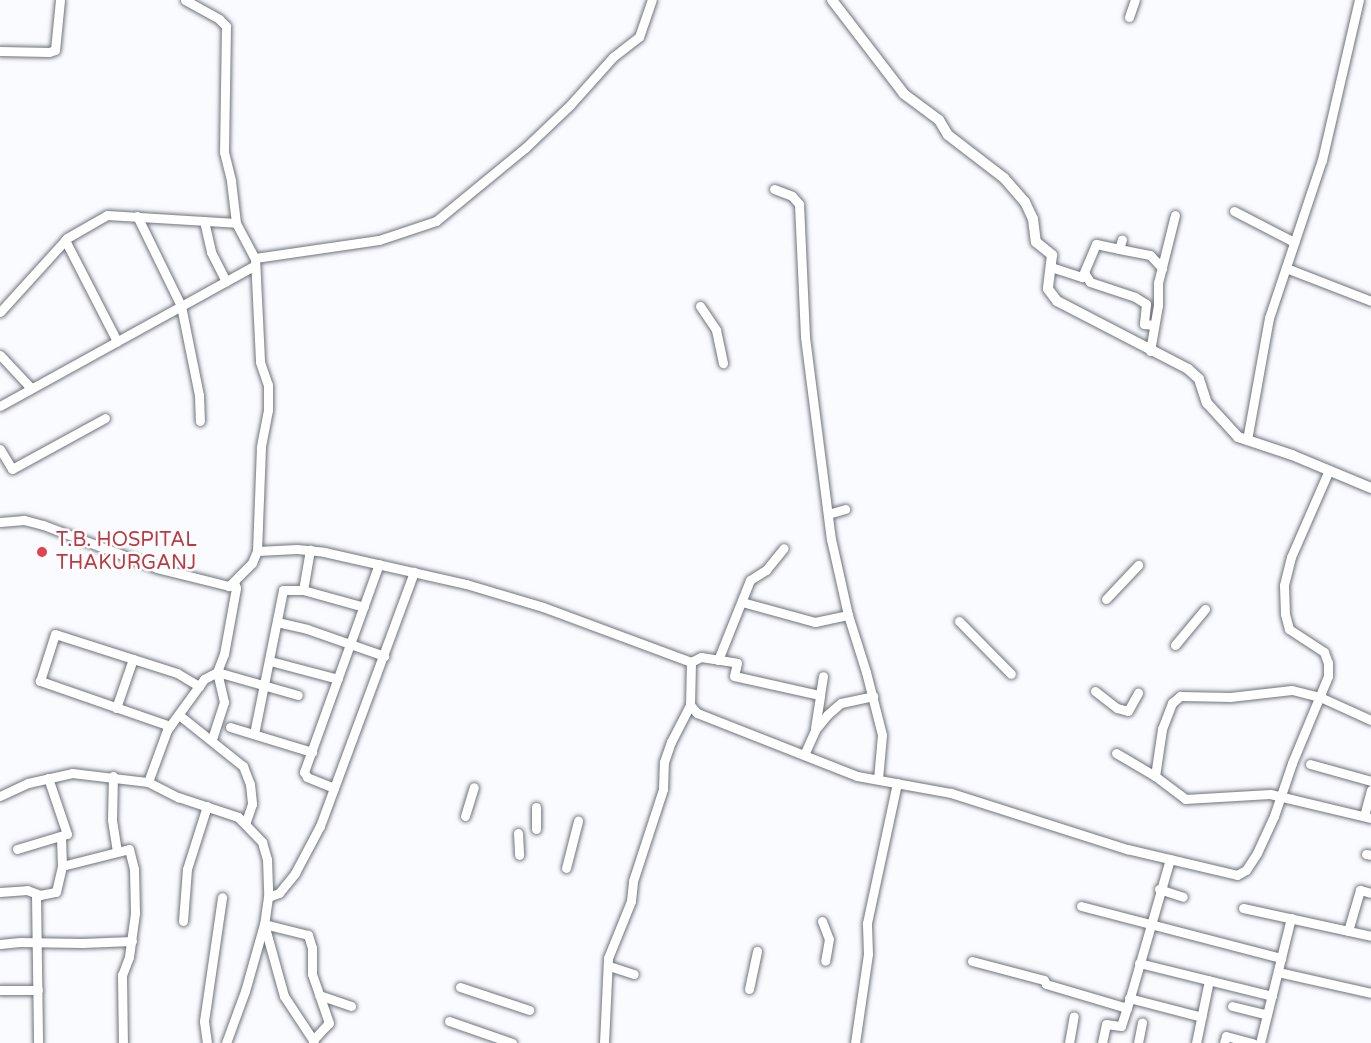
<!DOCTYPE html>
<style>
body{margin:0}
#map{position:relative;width:1371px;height:1043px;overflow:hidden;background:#f9fbfe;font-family:"Varela Round",sans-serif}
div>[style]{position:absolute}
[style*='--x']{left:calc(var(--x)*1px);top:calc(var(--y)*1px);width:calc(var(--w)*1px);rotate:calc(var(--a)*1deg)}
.roads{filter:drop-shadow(0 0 2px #6f737b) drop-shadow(0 0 2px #6f737b)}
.minor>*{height:9px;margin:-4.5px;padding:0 4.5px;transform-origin:4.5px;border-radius:4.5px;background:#fff}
.tertiary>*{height:10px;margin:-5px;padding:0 5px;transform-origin:5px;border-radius:5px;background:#fff}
.dots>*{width:16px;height:16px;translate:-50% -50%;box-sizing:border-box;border:3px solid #fff;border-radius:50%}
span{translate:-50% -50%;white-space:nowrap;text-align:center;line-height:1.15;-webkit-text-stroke:5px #fff;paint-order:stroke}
.health-label{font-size:20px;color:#be3a42}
.left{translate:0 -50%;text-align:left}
</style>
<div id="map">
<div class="roads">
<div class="minor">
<div style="--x:185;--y:0;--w:39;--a:29"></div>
<div style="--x:219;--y:19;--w:10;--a:45"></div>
<div style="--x:226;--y:26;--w:126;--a:90.9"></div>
<div style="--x:224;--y:152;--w:30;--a:76"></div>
<div style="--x:231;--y:181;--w:42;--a:83.2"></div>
<div style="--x:1129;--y:17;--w:18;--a:-71"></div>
<div style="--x:0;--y:51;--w:49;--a:1.2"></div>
<div style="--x:49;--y:52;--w:6;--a:-18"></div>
<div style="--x:55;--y:50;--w:50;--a:-84.3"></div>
<div style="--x:774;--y:189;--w:19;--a:21"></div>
<div style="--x:792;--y:196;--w:11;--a:49"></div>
<div style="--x:799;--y:204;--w:133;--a:87.4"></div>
<div style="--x:805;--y:337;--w:204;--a:82.7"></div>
<div style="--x:831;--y:539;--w:78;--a:77.4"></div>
<div style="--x:848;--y:615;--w:60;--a:72.5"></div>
<div style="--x:866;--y:672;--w:65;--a:75.7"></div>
<div style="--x:882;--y:735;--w:44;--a:95.2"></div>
<div style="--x:1234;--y:211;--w:68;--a:27.3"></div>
<div style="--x:137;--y:216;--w:100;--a:63.9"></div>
<div style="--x:181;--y:306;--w:91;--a:78.6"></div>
<div style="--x:199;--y:395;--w:26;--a:88"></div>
<div style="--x:204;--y:221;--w:32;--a:77"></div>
<div style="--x:211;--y:252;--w:33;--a:63"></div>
<div style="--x:65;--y:240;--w:114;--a:62.8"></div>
<div style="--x:1119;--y:249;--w:32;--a:11"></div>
<div style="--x:1150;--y:255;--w:18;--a:47"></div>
<div style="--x:255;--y:258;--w:125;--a:-8.3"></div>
<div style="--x:379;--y:240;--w:60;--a:-18.4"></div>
<div style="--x:436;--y:221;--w:115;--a:-39.4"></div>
<div style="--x:525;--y:148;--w:62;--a:-43.7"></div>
<div style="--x:570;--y:105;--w:64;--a:-48.1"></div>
<div style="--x:613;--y:57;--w:33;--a:-38"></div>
<div style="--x:639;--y:37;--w:39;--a:-71"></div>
<div style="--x:1051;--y:267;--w:33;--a:18"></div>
<div style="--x:1082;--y:277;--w:36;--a:-67"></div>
<div style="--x:1096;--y:244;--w:24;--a:12"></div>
<div style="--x:1119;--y:249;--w:10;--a:-73"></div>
<div style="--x:1286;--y:268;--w:91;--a:21.2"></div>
<div style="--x:1085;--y:274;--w:9;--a:58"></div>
<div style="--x:1090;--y:282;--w:47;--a:18.4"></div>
<div style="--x:1135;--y:297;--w:13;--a:32"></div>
<div style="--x:1146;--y:304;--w:20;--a:96"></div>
<div style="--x:1144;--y:324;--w:10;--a:6"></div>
<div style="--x:700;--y:306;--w:29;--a:56"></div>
<div style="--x:716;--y:330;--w:34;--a:78"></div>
<div style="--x:0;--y:312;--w:100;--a:-47.8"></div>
<div style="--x:67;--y:238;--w:46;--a:-29.9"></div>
<div style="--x:107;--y:215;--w:129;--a:3.5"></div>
<div style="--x:236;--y:223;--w:40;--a:62"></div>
<div style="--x:255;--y:258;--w:104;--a:87.2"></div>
<div style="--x:260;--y:362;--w:24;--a:71"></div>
<div style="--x:268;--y:385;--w:25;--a:90"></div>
<div style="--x:268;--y:410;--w:38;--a:101"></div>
<div style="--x:261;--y:447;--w:104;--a:92.2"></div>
<div style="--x:257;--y:551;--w:13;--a:113"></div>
<div style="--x:252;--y:563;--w:33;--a:135"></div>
<div style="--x:229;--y:586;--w:74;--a:-166"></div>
<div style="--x:157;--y:568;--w:122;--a:-159.3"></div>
<div style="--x:43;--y:525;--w:20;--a:-165"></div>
<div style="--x:24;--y:520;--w:24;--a:175"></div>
<div style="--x:1150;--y:351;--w:47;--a:-80.1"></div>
<div style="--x:1158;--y:305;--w:22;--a:-90"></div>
<div style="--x:1158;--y:283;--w:70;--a:-76"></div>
<div style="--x:0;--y:355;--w:45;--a:46.8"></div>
<div style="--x:0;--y:406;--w:291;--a:-28.9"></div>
<div style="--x:1247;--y:440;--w:124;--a:-79.8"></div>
<div style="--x:1269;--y:318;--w:167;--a:-71.5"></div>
<div style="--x:1322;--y:160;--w:164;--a:-77"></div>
<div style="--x:0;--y:449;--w:23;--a:59"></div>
<div style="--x:12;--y:469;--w:106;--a:-28.7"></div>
<div style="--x:828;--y:514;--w:18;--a:-16"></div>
<div style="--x:257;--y:551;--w:40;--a:-2.9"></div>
<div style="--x:297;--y:549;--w:27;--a:6"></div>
<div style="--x:324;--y:552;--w:146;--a:12.7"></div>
<div style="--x:466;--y:584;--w:80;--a:16.6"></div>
<div style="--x:543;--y:607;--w:158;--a:20.4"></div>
<div style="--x:691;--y:662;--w:43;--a:91.3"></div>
<div style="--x:690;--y:705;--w:11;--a:49"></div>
<div style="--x:697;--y:713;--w:172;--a:21.5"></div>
<div style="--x:857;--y:776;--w:96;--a:10.3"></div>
<div style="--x:951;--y:793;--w:185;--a:17.7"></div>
<div style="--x:1127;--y:849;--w:113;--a:13.3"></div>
<div style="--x:1237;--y:875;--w:10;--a:-29"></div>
<div style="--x:1246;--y:870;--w:20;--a:-57"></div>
<div style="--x:1257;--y:853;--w:41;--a:-65.3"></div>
<div style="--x:1274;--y:816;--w:56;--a:-71.2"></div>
<div style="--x:1292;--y:763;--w:94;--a:-67.5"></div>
<div style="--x:1328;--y:676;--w:13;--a:-90"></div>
<div style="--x:1328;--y:663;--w:12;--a:-110"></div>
<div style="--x:1324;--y:652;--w:42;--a:-146.7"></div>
<div style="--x:1289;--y:629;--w:16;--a:-105"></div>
<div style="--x:1285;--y:614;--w:29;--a:-92"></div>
<div style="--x:1284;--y:585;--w:29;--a:-76"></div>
<div style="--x:1291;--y:557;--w:95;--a:-66.4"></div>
<div style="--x:303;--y:590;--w:63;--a:15.6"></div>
<div style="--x:1106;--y:599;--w:47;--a:-46.7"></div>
<div style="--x:742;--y:602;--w:76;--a:15.3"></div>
<div style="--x:815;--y:622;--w:34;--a:-12"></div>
<div style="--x:959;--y:621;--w:74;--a:45.5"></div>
<div style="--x:277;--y:622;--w:31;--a:13"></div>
<div style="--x:307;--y:629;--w:82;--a:19.3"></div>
<div style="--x:1175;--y:645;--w:47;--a:-50.2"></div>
<div style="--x:718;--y:660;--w:86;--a:-68.2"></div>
<div style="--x:750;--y:580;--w:19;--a:-32"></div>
<div style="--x:766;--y:570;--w:28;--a:-51"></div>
<div style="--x:270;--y:661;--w:70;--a:14.8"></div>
<div style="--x:691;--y:662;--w:11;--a:-27"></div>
<div style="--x:701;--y:657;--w:36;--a:9"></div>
<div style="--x:737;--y:663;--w:13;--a:103"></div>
<div style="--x:734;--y:676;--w:88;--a:12.5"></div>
<div style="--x:820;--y:695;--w:19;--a:-81"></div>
<div style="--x:217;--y:672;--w:84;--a:15.9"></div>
<div style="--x:1095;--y:691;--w:28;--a:38"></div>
<div style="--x:1117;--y:708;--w:11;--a:15"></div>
<div style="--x:1128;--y:711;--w:21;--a:-61"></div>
<div style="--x:116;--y:708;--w:52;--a:-70.9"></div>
<div style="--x:179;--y:715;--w:82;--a:38.6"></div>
<div style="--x:243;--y:766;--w:19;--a:69"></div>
<div style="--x:250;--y:784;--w:20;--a:84"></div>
<div style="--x:252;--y:804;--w:21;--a:109"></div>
<div style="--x:170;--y:726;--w:138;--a:-160.9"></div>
<div style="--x:40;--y:681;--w:49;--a:-72.3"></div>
<div style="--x:55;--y:634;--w:128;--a:17.7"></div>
<div style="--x:177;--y:673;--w:26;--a:31"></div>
<div style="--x:230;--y:727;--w:86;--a:17"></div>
<div style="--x:815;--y:728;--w:33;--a:-81"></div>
<div style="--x:254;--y:734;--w:147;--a:-78.6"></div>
<div style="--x:283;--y:590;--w:20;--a:0"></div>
<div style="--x:303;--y:590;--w:41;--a:-80.1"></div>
<div style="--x:212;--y:739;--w:39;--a:-72"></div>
<div style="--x:224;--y:702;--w:31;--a:-103"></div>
<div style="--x:1116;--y:753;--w:45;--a:30.5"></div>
<div style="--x:1155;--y:776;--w:38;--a:37"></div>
<div style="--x:1185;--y:799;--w:85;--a:-3.4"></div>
<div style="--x:1270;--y:794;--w:104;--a:13.4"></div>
<div style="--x:804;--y:755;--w:27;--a:-66"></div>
<div style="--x:815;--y:730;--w:19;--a:-51"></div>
<div style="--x:827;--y:715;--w:18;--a:-41"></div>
<div style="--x:841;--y:703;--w:33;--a:-12"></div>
<div style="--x:1310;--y:764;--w:63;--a:15.6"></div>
<div style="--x:113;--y:776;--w:44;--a:91.3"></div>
<div style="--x:112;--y:820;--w:32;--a:81"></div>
<div style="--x:1155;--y:776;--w:48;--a:-81.5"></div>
<div style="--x:1162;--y:729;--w:28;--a:-69"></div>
<div style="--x:1172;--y:703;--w:11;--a:-41"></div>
<div style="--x:1180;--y:696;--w:50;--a:1.1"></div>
<div style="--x:1230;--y:697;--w:62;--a:-6.4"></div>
<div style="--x:1292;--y:690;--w:29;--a:14"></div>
<div style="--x:1320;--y:697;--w:56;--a:24.3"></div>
<div style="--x:148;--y:782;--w:55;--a:-69.9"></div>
<div style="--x:167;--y:730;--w:63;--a:-54"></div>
<div style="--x:204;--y:679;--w:15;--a:-28"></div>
<div style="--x:217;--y:672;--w:19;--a:-69"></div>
<div style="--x:224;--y:654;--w:67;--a:-79.7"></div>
<div style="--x:236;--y:588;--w:6;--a:-108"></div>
<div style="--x:334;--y:788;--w:29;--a:-158"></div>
<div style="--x:307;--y:777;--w:6;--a:-121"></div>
<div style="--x:304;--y:772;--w:221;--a:-70.2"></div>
<div style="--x:0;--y:796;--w:31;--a:-25"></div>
<div style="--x:28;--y:783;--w:45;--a:-12.8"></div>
<div style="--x:72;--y:773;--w:77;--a:6.8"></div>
<div style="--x:148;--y:782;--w:34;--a:27"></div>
<div style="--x:178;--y:797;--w:63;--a:18.4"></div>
<div style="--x:238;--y:817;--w:35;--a:46"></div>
<div style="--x:262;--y:842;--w:18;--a:74"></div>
<div style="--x:267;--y:859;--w:38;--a:88"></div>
<div style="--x:268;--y:897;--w:27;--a:98"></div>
<div style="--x:264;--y:924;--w:70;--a:105.8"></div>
<div style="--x:245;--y:991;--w:55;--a:110.1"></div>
<div style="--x:536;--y:807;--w:22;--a:90"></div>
<div style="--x:465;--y:816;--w:30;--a:-73"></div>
<div style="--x:1364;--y:816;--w:27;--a:-75"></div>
<div style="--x:518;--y:833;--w:22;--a:87"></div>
<div style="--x:17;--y:849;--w:52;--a:-16.7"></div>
<div style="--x:67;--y:834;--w:59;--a:-108.7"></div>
<div style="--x:1366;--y:854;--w:5;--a:11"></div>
<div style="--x:62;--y:866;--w:69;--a:-14.2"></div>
<div style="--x:129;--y:849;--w:21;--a:76"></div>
<div style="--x:134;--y:869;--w:44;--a:88.7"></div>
<div style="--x:135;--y:913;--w:44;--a:97.8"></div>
<div style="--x:129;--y:957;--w:19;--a:111"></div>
<div style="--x:122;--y:975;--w:68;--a:89.2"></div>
<div style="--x:566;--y:868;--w:49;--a:-75.7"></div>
<div style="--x:1159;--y:889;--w:25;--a:18"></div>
<div style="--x:0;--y:892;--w:27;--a:-4"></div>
<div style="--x:27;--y:890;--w:14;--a:21"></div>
<div style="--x:40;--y:895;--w:16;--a:-11"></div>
<div style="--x:56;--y:892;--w:27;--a:-77"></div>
<div style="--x:62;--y:866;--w:30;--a:-92"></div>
<div style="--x:36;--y:894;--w:149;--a:89.2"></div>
<div style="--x:268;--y:897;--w:12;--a:-20"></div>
<div style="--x:279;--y:893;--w:26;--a:-51"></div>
<div style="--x:295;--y:873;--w:53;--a:-62"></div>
<div style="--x:320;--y:826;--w:271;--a:-69.7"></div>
<div style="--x:1081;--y:906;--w:207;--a:14.6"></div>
<div style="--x:1243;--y:908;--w:131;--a:12.3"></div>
<div style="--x:183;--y:921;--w:52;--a:-85.6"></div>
<div style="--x:187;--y:869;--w:66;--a:-72.4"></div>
<div style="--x:822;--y:921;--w:19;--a:69"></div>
<div style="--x:829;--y:939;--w:22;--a:100"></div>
<div style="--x:1348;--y:931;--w:43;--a:-73.7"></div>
<div style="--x:1360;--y:890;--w:11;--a:15"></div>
<div style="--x:0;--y:944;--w:20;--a:-6"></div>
<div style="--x:20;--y:942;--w:62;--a:0.9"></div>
<div style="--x:82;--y:943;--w:50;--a:-2.3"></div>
<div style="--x:972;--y:961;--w:74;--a:14.8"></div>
<div style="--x:1044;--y:980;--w:4;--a:63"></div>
<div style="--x:1046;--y:984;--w:84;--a:16.5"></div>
<div style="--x:1127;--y:1008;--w:155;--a:-73.9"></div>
<div style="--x:1139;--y:963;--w:137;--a:13.9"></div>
<div style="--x:609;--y:966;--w:26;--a:18"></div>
<div style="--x:1278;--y:972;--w:95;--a:12.7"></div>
<div style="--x:460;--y:987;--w:73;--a:18.4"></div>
<div style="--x:749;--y:989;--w:39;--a:-78"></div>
<div style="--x:0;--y:990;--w:38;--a:0"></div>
<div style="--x:319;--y:995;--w:34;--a:19"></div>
<div style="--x:1129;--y:998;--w:75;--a:14.6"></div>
<div style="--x:1232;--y:1006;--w:36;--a:14"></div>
<div style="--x:449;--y:1021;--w:67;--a:19.2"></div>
<div style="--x:313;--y:1040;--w:23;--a:-47"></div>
<div style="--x:329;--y:1023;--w:52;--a:-109.1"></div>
<div style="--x:312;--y:974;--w:26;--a:-90"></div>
<div style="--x:312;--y:948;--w:14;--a:-107"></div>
<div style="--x:308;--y:935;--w:45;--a:-166"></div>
<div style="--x:264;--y:924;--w:75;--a:74.5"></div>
<div style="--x:284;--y:996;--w:53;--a:56.6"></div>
<div style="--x:313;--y:1040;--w:3;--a:72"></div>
<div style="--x:207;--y:1043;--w:22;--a:-98"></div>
<div style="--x:204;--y:1021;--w:125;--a:-81.7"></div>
<div style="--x:604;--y:1043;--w:85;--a:-87.3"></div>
<div style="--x:608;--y:958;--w:61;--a:-68"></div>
<div style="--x:631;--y:901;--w:20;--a:-84"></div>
<div style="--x:633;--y:881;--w:97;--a:-71.9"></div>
<div style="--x:663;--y:789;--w:27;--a:-88"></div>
<div style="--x:664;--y:762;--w:21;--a:-71"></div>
<div style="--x:671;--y:742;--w:42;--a:-62.8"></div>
<div style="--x:855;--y:1043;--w:90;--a:-81.7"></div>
<div style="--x:868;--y:954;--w:31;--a:-92"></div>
<div style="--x:867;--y:923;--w:143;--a:-77.9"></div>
<div style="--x:1069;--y:1043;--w:27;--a:-80"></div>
<div style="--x:1102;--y:1043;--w:19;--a:-78"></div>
<div style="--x:1106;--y:1024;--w:15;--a:8"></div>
<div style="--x:1121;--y:1026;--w:19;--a:-72"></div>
<div style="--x:1138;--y:1043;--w:21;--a:-79"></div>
<div style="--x:1196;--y:1043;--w:64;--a:-78.3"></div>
<div style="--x:1224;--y:1043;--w:7;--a:-74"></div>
<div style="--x:1226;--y:1036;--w:28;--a:15"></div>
<div style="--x:1260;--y:1043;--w:129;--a:-76.1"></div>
</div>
<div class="tertiary">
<div style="--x:832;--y:0;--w:118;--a:52.5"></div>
<div style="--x:904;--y:94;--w:44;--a:36.6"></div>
<div style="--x:939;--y:120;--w:17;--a:59"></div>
<div style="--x:948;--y:135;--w:71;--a:37.5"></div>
<div style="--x:1004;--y:178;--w:32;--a:49"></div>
<div style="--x:1025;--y:202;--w:19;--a:65"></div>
<div style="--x:1033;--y:219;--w:23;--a:83"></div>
<div style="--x:1036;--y:242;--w:21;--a:39"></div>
<div style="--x:1052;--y:255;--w:34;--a:97"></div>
<div style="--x:1048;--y:289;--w:15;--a:53"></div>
<div style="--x:1057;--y:301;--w:148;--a:27.4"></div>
<div style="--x:1188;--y:369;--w:15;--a:42"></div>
<div style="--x:1199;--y:379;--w:25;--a:72"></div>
<div style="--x:1207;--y:403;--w:46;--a:47.6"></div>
<div style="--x:1238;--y:437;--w:57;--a:18.4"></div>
<div style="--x:1292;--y:455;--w:86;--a:22.7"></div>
</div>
</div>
<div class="dots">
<div style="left:42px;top:552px;background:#e0444e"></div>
</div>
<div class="health-label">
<span class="left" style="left:56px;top:552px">T.B. HOSPITAL<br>THAKURGANJ</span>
</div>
</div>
